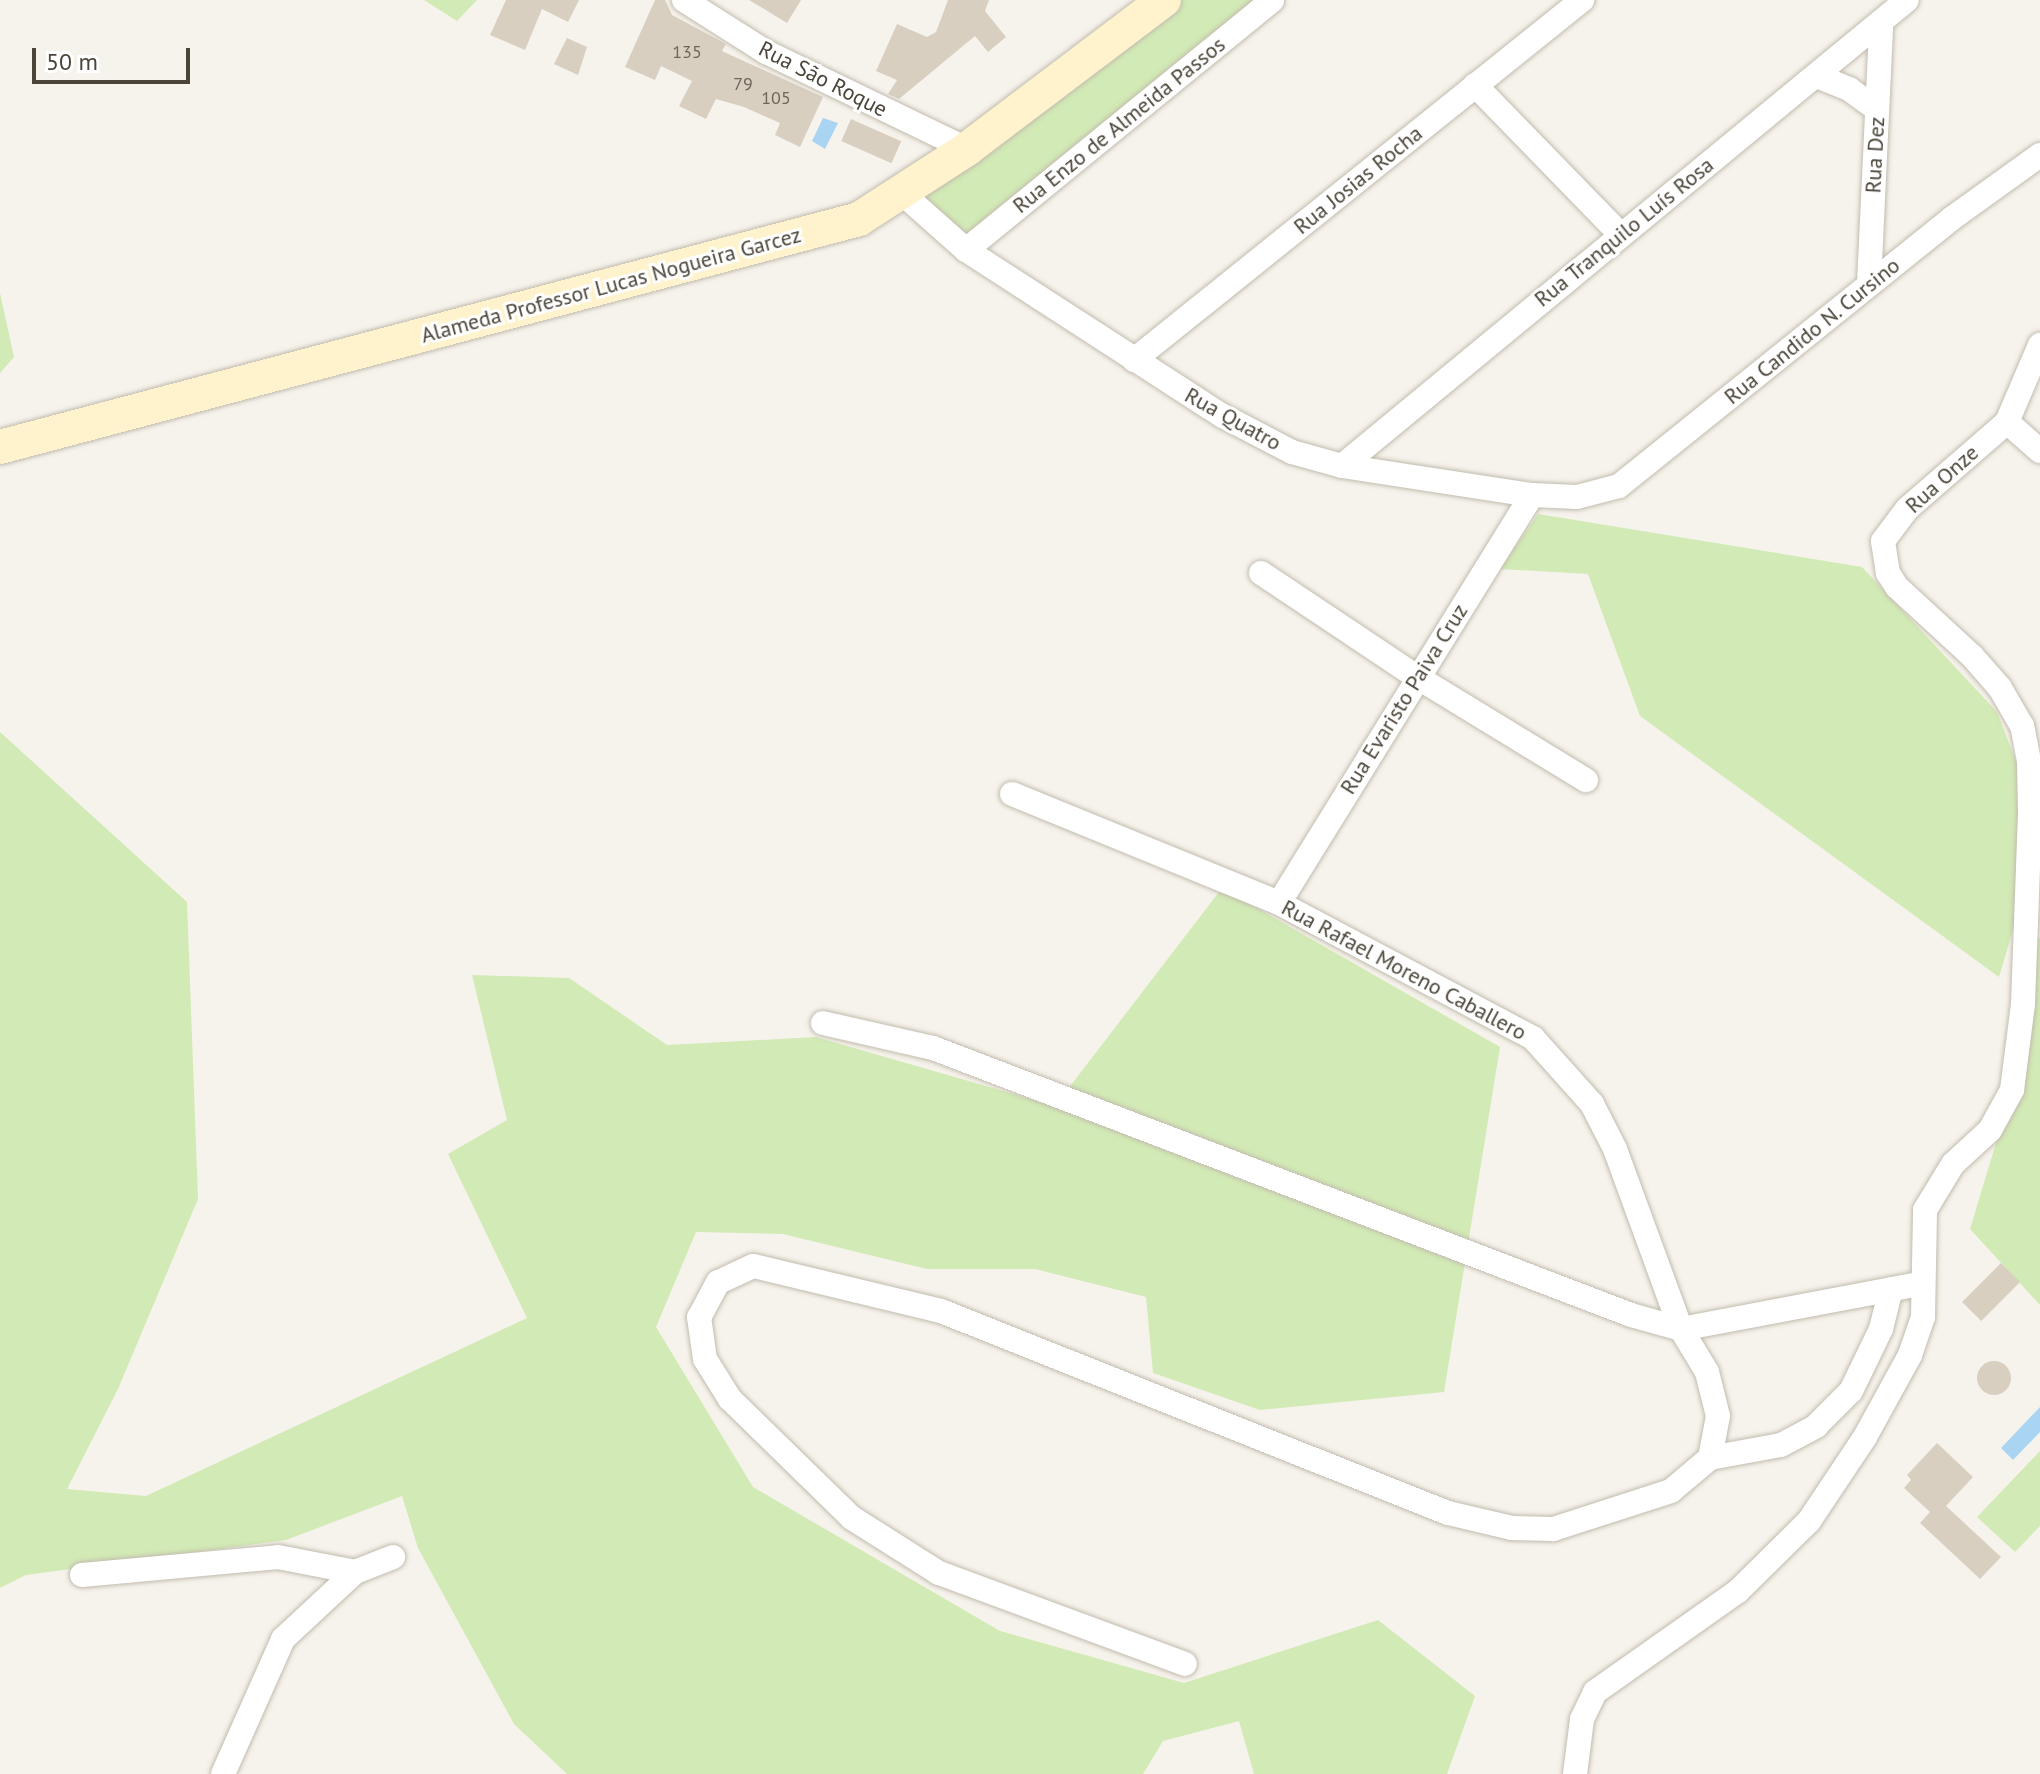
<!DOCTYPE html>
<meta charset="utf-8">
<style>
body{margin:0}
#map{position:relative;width:2040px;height:1774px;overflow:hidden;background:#f6f3ec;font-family:"PT Sans",sans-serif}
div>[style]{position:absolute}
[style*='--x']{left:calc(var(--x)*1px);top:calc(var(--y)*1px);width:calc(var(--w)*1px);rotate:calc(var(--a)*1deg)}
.green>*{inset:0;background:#d2eab5}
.water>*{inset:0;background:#a9d4f2}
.building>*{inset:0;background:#d8cfc1;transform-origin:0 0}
.round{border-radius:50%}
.roads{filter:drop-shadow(0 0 2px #c2bbae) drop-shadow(0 0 2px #c2bbae)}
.street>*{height:24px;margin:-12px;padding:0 12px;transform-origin:12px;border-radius:12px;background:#fff}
.secondary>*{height:34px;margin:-17px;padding:0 17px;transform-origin:17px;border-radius:17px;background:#fff3cd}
span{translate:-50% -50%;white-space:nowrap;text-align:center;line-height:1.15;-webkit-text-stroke:6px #fff;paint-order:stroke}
.number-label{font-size:18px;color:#6e675b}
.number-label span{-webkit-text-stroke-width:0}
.street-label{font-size:22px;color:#4b4439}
.scale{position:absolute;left:32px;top:48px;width:158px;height:36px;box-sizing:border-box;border:4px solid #4b4439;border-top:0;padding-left:10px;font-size:24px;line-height:28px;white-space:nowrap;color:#4b4439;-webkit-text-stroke:6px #fff;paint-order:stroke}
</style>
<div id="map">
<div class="green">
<div style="clip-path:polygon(424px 0,477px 0,457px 21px)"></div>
<div style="clip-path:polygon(1168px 0,1267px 0,964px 242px,909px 195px)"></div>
<div style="clip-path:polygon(0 293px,14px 357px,0 373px)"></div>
<div style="clip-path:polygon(1538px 514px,1862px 567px,1997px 712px,2020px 772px,2018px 913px,1999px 977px,1640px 716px,1588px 574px,1500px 569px)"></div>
<div style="clip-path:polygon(0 732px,187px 902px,198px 1199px,118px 1389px,67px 1489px,146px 1496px,527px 1318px,448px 1154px,507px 1120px,472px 975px,569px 978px,667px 1045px,816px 1037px,1055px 1106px,1222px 888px,1500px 1047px,1444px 1392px,1260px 1410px,1153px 1373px,1146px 1297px,1035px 1269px,927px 1269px,783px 1234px,696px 1232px,656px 1327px,753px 1487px,1000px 1631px,1184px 1683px,1378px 1620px,1475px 1696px,1447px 1774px,1254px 1774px,1239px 1721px,1163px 1741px,1143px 1774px,567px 1774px,514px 1724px,418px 1548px,402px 1496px,286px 1540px,26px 1575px,0 1588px)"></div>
<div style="clip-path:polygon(2040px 938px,2040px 1305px,1970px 1229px,2012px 1090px,2025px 941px)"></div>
<div style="clip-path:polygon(2040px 1451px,2040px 1526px,2015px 1552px,1977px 1517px)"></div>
</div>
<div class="water">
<div style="clip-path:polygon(823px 118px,838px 123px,825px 149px,812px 141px)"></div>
<div style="clip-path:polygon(2040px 1407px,2040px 1432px,2013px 1460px,2001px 1448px)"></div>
</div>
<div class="building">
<div style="clip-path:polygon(506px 0,579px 0,568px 22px,542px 9px,525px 50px,490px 35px)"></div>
<div style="clip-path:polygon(655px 0,665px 0,672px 15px,726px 44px,722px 51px,823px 97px,800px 147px,775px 135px,780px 123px,744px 107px,716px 99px,706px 119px,679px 106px,692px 81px,661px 66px,655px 80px,625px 67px)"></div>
<div style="clip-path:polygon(749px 0,801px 0,787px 23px)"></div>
<div style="clip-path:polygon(948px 0,989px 0,985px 11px,1006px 37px,988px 52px,975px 36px,899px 99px,888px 94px,897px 80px,876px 71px,897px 24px,927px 37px,936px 32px)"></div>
<div style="clip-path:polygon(567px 38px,587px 47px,578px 75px,554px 64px)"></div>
<div style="left:851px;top:119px;width:55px;height:24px;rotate:24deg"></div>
<div style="left:2001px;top:1263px;width:27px;height:55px;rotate:45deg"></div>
<div class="round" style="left:1977px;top:1361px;width:34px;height:34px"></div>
<div style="clip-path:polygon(1937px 1443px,1973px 1477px,1946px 1506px,2001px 1557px,1980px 1579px,1920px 1523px,1930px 1512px,1904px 1488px,1911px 1480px,1907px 1475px)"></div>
</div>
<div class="roads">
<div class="street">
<div style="--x:684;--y:0;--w:97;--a:32.4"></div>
<div style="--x:766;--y:52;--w:223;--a:25.8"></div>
<div style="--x:1817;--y:76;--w:35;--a:22"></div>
<div style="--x:1849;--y:89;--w:34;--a:36"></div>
<div style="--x:1475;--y:85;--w:208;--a:45.8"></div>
<div style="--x:903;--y:194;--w:84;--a:41.6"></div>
<div style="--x:966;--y:250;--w:306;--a:32.9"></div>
<div style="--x:1223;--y:416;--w:78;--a:27.6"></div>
<div style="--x:1292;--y:452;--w:52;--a:15.6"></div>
<div style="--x:1342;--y:466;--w:192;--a:8.7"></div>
<div style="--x:1532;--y:495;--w:45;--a:2.5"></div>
<div style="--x:1577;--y:497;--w:43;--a:-14.7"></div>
<div style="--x:1619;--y:486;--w:426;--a:-38.8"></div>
<div style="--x:1951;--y:219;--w:110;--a:-35.7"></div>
<div style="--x:966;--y:250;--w:395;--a:-39.2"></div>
<div style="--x:1869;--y:284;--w:259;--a:-87.3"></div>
<div style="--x:1134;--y:360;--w:575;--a:-38.78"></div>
<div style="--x:2007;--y:422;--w:44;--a:41.3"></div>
<div style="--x:1342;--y:466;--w:732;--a:-39.52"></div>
<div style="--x:1261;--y:573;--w:187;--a:33.7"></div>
<div style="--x:1417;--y:677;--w:198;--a:31.4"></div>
<div style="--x:1012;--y:794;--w:288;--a:22.2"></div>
<div style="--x:1279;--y:903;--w:288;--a:28"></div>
<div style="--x:1533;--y:1038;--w:89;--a:48.2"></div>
<div style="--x:1592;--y:1104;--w:51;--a:62.9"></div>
<div style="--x:1615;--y:1149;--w:192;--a:69.9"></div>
<div style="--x:1681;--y:1329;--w:50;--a:58.8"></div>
<div style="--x:1707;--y:1372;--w:45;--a:76"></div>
<div style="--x:1718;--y:1416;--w:43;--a:100.8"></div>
<div style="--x:1710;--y:1458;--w:51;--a:139.8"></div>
<div style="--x:1671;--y:1491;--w:124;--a:162.1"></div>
<div style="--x:1553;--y:1529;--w:41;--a:-178.6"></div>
<div style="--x:1512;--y:1528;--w:66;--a:-166.8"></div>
<div style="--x:1448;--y:1513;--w:546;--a:-158.28"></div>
<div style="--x:941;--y:1311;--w:193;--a:-166.5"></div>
<div style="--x:753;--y:1266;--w:38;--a:155"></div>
<div style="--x:718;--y:1282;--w:40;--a:118"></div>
<div style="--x:699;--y:1317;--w:42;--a:81.9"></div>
<div style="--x:705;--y:1359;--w:47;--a:58"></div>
<div style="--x:730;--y:1399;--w:170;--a:44.3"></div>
<div style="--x:852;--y:1518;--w:103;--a:32.3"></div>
<div style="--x:939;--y:1573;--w:262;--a:20.3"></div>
<div style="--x:1279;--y:903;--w:480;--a:-58.2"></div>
<div style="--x:823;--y:1023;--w:113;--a:12.8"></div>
<div style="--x:933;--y:1048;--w:747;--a:20.93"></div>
<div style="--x:1631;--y:1315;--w:52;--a:15.6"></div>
<div style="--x:1681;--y:1329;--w:243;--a:-10.7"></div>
<div style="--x:1710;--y:1458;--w:72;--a:-10.4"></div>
<div style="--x:1781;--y:1445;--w:40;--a:-28"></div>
<div style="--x:1816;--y:1426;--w:49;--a:-45"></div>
<div style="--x:1851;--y:1391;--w:69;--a:-64.2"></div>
<div style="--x:1881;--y:1329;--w:41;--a:-76"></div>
<div style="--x:82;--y:1575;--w:197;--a:-5.2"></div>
<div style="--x:278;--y:1557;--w:78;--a:11"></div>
<div style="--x:223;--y:1774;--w:148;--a:-66"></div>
<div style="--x:283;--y:1639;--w:98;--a:-42.9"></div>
<div style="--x:355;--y:1572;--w:41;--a:-21.5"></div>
<div style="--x:1575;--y:1774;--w:55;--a:-82.7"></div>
<div style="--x:1582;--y:1719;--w:30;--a:-64"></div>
<div style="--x:1595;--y:1692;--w:174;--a:-35.2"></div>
<div style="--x:1737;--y:1592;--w:101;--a:-44.6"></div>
<div style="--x:1809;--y:1521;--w:101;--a:-56.3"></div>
<div style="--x:1865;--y:1437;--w:94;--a:-61.2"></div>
<div style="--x:1910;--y:1355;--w:40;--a:-71.1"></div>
<div style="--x:1923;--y:1317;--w:107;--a:-88.9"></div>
<div style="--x:1925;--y:1210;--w:54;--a:-58.7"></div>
<div style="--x:1953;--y:1164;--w:50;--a:-42.6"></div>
<div style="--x:1990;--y:1130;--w:46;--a:-61.2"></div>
<div style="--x:2012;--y:1090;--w:87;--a:-82.7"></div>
<div style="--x:2023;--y:1004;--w:190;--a:-87.9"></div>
<div style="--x:2030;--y:814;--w:53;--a:-91.1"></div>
<div style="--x:2029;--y:761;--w:36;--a:-101"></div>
<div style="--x:2022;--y:726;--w:44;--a:-120.1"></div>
<div style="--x:2000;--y:688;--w:43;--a:-131.2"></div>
<div style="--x:1972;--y:656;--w:102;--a:-137.4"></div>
<div style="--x:1897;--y:587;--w:17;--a:-123"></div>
<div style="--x:1888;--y:573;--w:32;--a:-99"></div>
<div style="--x:1883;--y:541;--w:40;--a:-53"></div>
<div style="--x:1907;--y:509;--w:133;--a:-41"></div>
<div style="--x:2007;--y:422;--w:84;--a:-66.8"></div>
</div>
<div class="secondary">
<div style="--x:0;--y:447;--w:889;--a:-14.86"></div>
<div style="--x:859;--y:219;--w:129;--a:-32.9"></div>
<div style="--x:967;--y:149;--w:247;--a:-37.1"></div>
</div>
</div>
<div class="number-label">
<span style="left:687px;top:52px">135</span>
<span style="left:743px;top:84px">79</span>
<span style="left:776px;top:98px">105</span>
</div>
<div class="street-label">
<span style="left:823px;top:79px;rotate:27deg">Rua São Roque</span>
<span style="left:1119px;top:125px;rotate:-39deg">Rua Enzo de Almeida Passos</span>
<span style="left:1875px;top:155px;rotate:-87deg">Rua Dez</span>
<span style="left:1358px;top:180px;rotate:-39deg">Rua Josias Rocha</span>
<span style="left:1624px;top:232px;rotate:-39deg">Rua Tranquilo Luís Rosa</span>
<span style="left:611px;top:285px;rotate:-15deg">Alameda Professor Lucas Nogueira Garcez</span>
<span style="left:1812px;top:331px;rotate:-39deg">Rua Candido N. Cursino</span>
<span style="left:1233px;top:419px;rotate:29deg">Rua Quatro</span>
<span style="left:1942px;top:479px;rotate:-42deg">Rua Onze</span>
<span style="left:1404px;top:699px;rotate:-58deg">Rua Evaristo Paiva Cruz</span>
<span style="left:1404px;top:970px;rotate:28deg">Rua Rafael Moreno Caballero</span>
</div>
<div class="scale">50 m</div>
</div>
